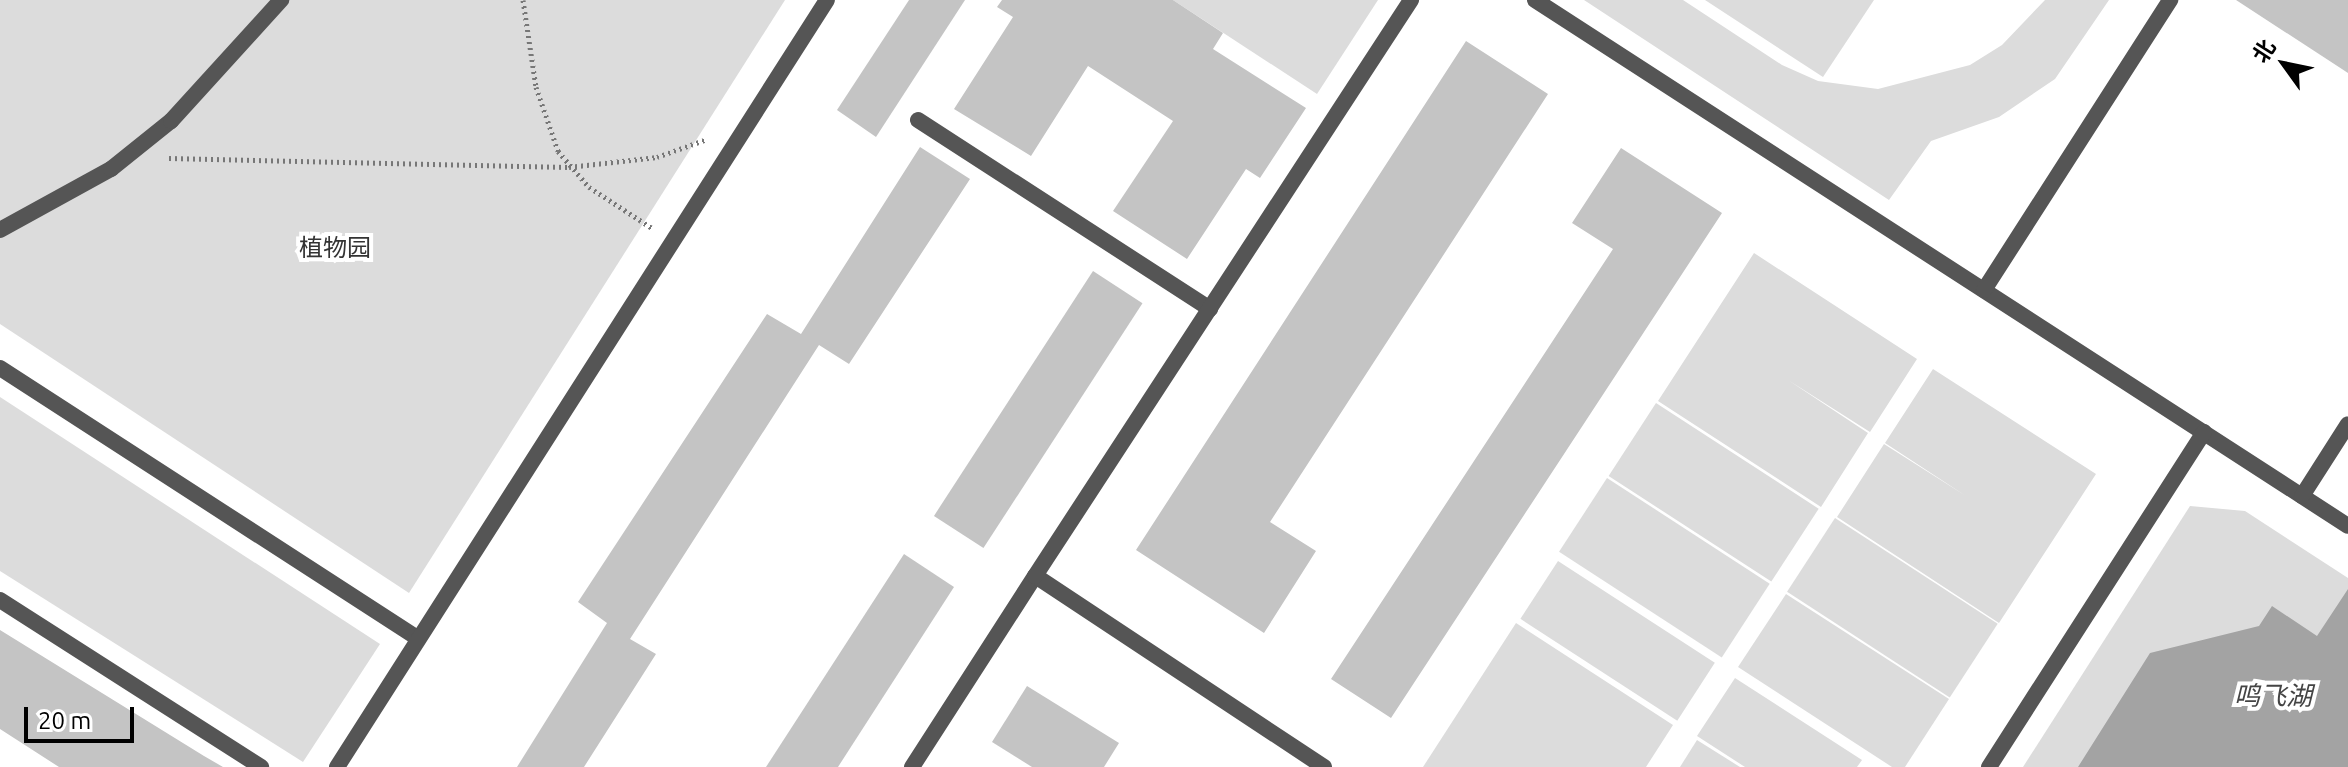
<!DOCTYPE html>
<meta charset="utf-8">
<style>
body{margin:0}
#map{position:relative;width:2348px;height:767px;overflow:hidden;background:#fff;font-family:Ubuntu,"Noto Sans SC",sans-serif}
div>[style]{position:absolute}
[style*='--x']{left:calc(var(--x)*1px);top:calc(var(--y)*1px);width:calc(var(--w)*1px);rotate:calc(var(--a)*1deg)}
.green>*{inset:0;background:#dcdcdc;transform-origin:0 0}
.water>*{inset:0;background:#a3a3a3}
.building>*{inset:0;background:#c4c4c4;transform-origin:0 0}
.path>*{height:5px;margin-top:-2.5px;transform-origin:0;background:repeating-linear-gradient(90deg,#777 0 2px,transparent 0 6px)}
.service>*{height:16px;margin:-8px;padding:0 8px;transform-origin:8px;border-radius:8px;background:#555}
span{translate:-50% -50%;white-space:nowrap;text-align:center;line-height:1.15;-webkit-text-stroke:8px #fff;paint-order:stroke}
.park-label{font-size:24px;color:#333}
.water-label{font-size:26px;color:#444;font-style:italic}
.north{position:absolute;left:2244px;top:24px;width:80px;height:80px;-webkit-text-stroke:6px #fff;paint-order:stroke;rotate:303deg;font-size:22px;font-weight:700;line-height:32px;text-align:center;color:#000}
.north::after{content:'';display:block;margin:auto;width:28px;height:36px;background:#000;clip-path:polygon(50% 0,100% 100%,50% 72%,0 100%)}
.scale{position:absolute;left:24px;top:707px;width:110px;height:36px;box-sizing:border-box;border:4px solid #000;border-top:0;padding-left:10px;font-size:24px;line-height:28px;white-space:nowrap;color:#000;-webkit-text-stroke:6px #fff;paint-order:stroke}
</style>
<div id="map">
<div class="green">
<div style="clip-path:polygon(0 0,785px 0,409px 593px,0 324px)"></div>
<div style="clip-path:polygon(1173px 0,1378px 0,1317px 94px)"></div>
<div style="clip-path:polygon(1584px 0,1683px 0,1782px 65px,1818px 81px,1878px 89px,1970px 65px,2002px 45px,2045px 0,2109px 0,2055px 79px,1999px 117px,1931px 141px,1889px 200px)"></div>
<div style="clip-path:polygon(1705px 0,1874px 0,1823px 77px)"></div>
<div style="clip-path:polygon(1754px 253px,1917px 359px,1870px 432px,1788px 380px,1868px 433px,1821px 507px,1658px 401px)"></div>
<div style="clip-path:polygon(1933px 369px,2096px 474px,1999px 623px,1837px 517px,1884px 444px,1966px 496px,1885px 443px)"></div>
<div style="clip-path:polygon(0 397px,380px 644px,303px 762px,0 571px)"></div>
<div style="left:1656px;top:403px;width:194px;height:87px;rotate:33deg"></div>
<div style="left:1607px;top:478px;width:194px;height:88px;rotate:33deg"></div>
<div style="clip-path:polygon(2190px 506px,2245px 511px,2348px 578px,2348px 767px,2023px 767px)"></div>
<div style="left:1835px;top:518px;width:194px;height:88px;rotate:33deg"></div>
<div style="left:1558px;top:561px;width:187px;height:69px;rotate:33deg"></div>
<div style="clip-path:polygon(1786px 594px,1949px 699px,1905px 767px,1892px 767px,1738px 667px)"></div>
<div style="clip-path:polygon(1516px 623px,1673px 725px,1646px 767px,1423px 767px)"></div>
<div style="clip-path:polygon(1735px 678px,1862px 760px,1857px 767px,1745px 767px,1697px 736px)"></div>
<div style="clip-path:polygon(1697px 740px,1740px 767px,1680px 767px)"></div>
</div>
<div class="water">
<div style="clip-path:polygon(2348px 589px,2348px 767px,2078px 767px,2150px 653px,2259px 626px,2272px 606px,2317px 636px)"></div>
</div>
<div class="building">
<div style="clip-path:polygon(909px 0,965px 0,876px 137px,837px 110px)"></div>
<div style="clip-path:polygon(1002px 0,1173px 0,1223px 33px,1213px 49px,1306px 108px,1260px 178px,1246px 169px,1187px 259px,1113px 211px,1173px 121px,1088px 66px,1031px 156px,954px 109px,1013px 17px,997px 7px)"></div>
<div style="clip-path:polygon(2236px 0,2348px 0,2348px 73px)"></div>
<div style="clip-path:polygon(1466px 41px,1548px 94px,1270px 522px,1316px 551px,1264px 633px,1136px 550px)"></div>
<div style="clip-path:polygon(920px 147px,970px 179px,849px 364px,819px 345px,630px 639px,656px 654px,584px 767px,517px 767px,607px 623px,578px 602px,767px 314px,801px 334px)"></div>
<div style="clip-path:polygon(1621px 148px,1722px 213px,1391px 718px,1331px 679px,1613px 249px,1572px 223px)"></div>
<div style="left:1093px;top:271px;width:59px;height:292px;rotate:33deg"></div>
<div style="clip-path:polygon(904px 554px,954px 587px,838px 767px,766px 767px)"></div>
<div style="clip-path:polygon(0 630px,204px 756px,223px 767px,59px 767px,0 729px)"></div>
<div style="clip-path:polygon(1027px 686px,1119px 743px,1104px 767px,1032px 767px,992px 742px)"></div>
</div>
<div class="path">
<div style="--x:523;--y:0;--w:88;--a:81.5"></div>
<div style="--x:536;--y:87;--w:68;--a:71"></div>
<div style="--x:558;--y:151;--w:48;--a:49.3"></div>
<div style="--x:589;--y:187;--w:75;--a:33.1"></div>
<div style="--x:169;--y:158;--w:400;--a:1.3"></div>
<div style="--x:569;--y:167;--w:89;--a:-6.5"></div>
<div style="--x:657;--y:157;--w:53;--a:-19.8"></div>
</div>
<div class="service">
<div style="--x:1535;--y:0;--w:968;--a:32.9"></div>
<div style="--x:918;--y:120;--w:348;--a:32.9"></div>
<div style="--x:0;--y:230;--w:127;--a:-28.8"></div>
<div style="--x:111;--y:169;--w:77;--a:-38.7"></div>
<div style="--x:171;--y:121;--w:164;--a:-47.7"></div>
<div style="--x:1984;--y:290;--w:345;--a:-57.3"></div>
<div style="--x:0;--y:368;--w:495;--a:32.9"></div>
<div style="--x:2302;--y:496;--w:85;--a:-57.4"></div>
<div style="--x:0;--y:600;--w:310;--a:32.6"></div>
<div style="--x:337;--y:767;--w:910;--a:-57.43"></div>
<div style="--x:912;--y:767;--w:227;--a:-57.2"></div>
<div style="--x:1324;--y:767;--w:346;--a:-146.5"></div>
<div style="--x:1035;--y:576;--w:688;--a:-56.86"></div>
<div style="--x:1989;--y:767;--w:398;--a:-57.3"></div>
</div>
<div class="park-label">
<span style="left:335px;top:248px">植物园</span>
</div>
<div class="water-label">
<span style="left:2273px;top:696px">鸣飞湖</span>
</div>
<div class="north">北</div>
<div class="scale">20 m</div>
</div>
